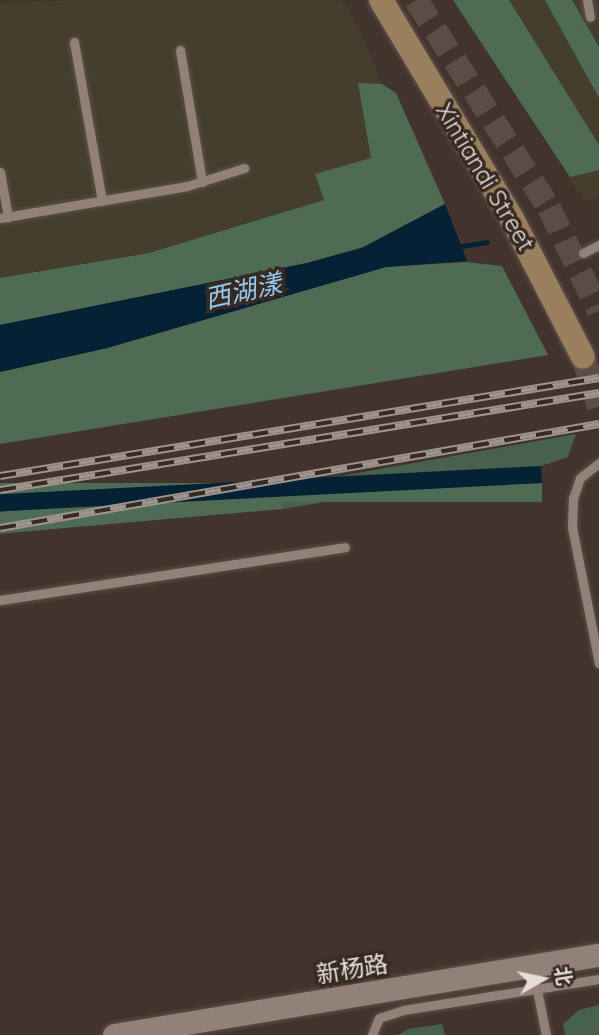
<!DOCTYPE html>
<meta charset="utf-8">
<style>
body{margin:0}
#map{position:relative;width:599px;height:1035px;overflow:hidden;background:#42342c;font-family:Quicksand,"Noto Sans SC",sans-serif}
div>[style]{position:absolute}
[style*='--x']{left:calc(var(--x)*1px);top:calc(var(--y)*1px);width:calc(var(--w)*1px);rotate:calc(var(--a)*1deg)}
.commercial>*{inset:0;background:#463e2d}
.green>*{inset:0;background:#48614d}
.forest>*{inset:0;background:#4e6c53;transform-origin:0 0}
.water>*{inset:0;background:#042136;transform-origin:0 0}
.stream>*{height:5px;margin:-2.5px;padding:0 2.5px;transform-origin:2.5px;border-radius:2.5px;background:#042136}
.secondary-tunnel>*{height:24px;margin-top:-12px;transform-origin:0;background:repeating-linear-gradient(90deg,#5b4d46 0 24px,transparent 0 36px)}
.roads{filter:drop-shadow(0 0 2px #5d514b) drop-shadow(0 0 2px #5d514b)}
.service>*{height:9px;margin:-4.5px;padding:0 4.5px;transform-origin:4.5px;border-radius:4.5px;background:#918177}
.tertiary>*{height:23px;margin:-11.5px;padding:0 11.5px;transform-origin:11.5px;border-radius:11.5px;background:#918177}
.secondary>*{height:24px;margin:-12px;padding:0 12px;transform-origin:12px;border-radius:12px;background:#997f5e}
.rail>*{height:8px;margin-top:-4px;transform-origin:0;background:repeating-linear-gradient(90deg,#372a22 0 16px,#9e938d 0 32px);box-sizing:border-box;border-block:2px solid #9e938d}
span{translate:-50% -50%;white-space:nowrap;text-align:center;line-height:1.15;-webkit-text-stroke:7px #372a22;paint-order:stroke}
.street-label{font-size:24px;color:#e6ddd8}
.water-label{font-size:26px;color:#95c9f5;font-style:italic}
.north{position:absolute;left:508px;top:944px;width:70px;height:70px;-webkit-text-stroke:5px #372a22;paint-order:stroke;rotate:81deg;font-size:19px;font-weight:700;line-height:28px;text-align:center;color:#e6ddd8}
.north::after{content:'';display:block;margin:auto;width:24px;height:32px;background:#e6ddd8;clip-path:polygon(50% 0,100% 100%,50% 72%,0 100%)}
</style>
<div id="map">
<div class="commercial">
<div style="clip-path:polygon(72px 0,342px 0,360px 30px,382px 84px,395px 164px,324px 200px,149px 253px,0 278px,0 4px)"></div>
<div style="clip-path:polygon(453px 0,599px 0,599px 197px,585px 201px)"></div>
</div>
<div class="green">
<div style="clip-path:polygon(576px 434px,568px 457px,541px 466px,283px 509px,280px 487px)"></div>
<div style="clip-path:polygon(599px 1005px,599px 1035px,565px 1035px,563px 1024px,579px 1010px)"></div>
<div style="clip-path:polygon(442px 1024px,445px 1035px,398px 1035px,408px 1029px)"></div>
</div>
<div class="forest">
<div style="clip-path:polygon(453px 0,509px 0,599px 145px,599px 170px,570px 177px)"></div>
<div style="clip-path:polygon(545px 0,572px 0,599px 47px,599px 98px)"></div>
<div style="clip-path:polygon(358px 83px,382px 84px,396px 93px,445px 204px,363px 247px,307px 263px,0 325px,0 278px,149px 253px,324px 200px,315px 174px,371px 158px)"></div>
<div style="clip-path:polygon(466px 262px,502px 266px,548px 355px,0 444px,0 372px,107px 348px,386px 267px)"></div>
<div style="left:542px;top:483px;width:19px;height:550px;rotate:90deg"></div>
<div style="left:281px;top:487px;width:22px;height:285px;rotate:85deg"></div>
</div>
<div class="water">
<div style="clip-path:polygon(445px 204px,467px 261px,386px 267px,107px 348px,0 372px,0 325px,307px 263px,362px 248px)"></div>
<div style="left:541px;top:466px;width:17px;height:549px;rotate:87deg"></div>
</div>
<div class="stream">
<div style="--x:456;--y:247;--w:31;--a:-9"></div>
</div>
<div class="secondary-tunnel">
<div style="--x:416;--y:0;--w:247;--a:57.4"></div>
<div style="--x:549;--y:208;--w:114;--a:64.1"></div>
<div style="--x:583;--y:357;--w:52;--a:71.9"></div>
</div>
<div class="roads">
<div class="service">
<div style="--x:587;--y:0;--w:17;--a:80"></div>
<div style="--x:74;--y:42;--w:161;--a:80"></div>
<div style="--x:180;--y:50;--w:134;--a:80.5"></div>
<div style="--x:0;--y:172;--w:46;--a:79.9"></div>
<div style="--x:0;--y:218;--w:190;--a:-9.7"></div>
<div style="--x:187;--y:186;--w:60;--a:-17.5"></div>
<div style="--x:583;--y:253;--w:18;--a:-27"></div>
<div style="--x:599;--y:463;--w:24;--a:142"></div>
<div style="--x:580;--y:478;--w:21;--a:109"></div>
<div style="--x:573;--y:498;--w:29;--a:92"></div>
<div style="--x:572;--y:527;--w:139;--a:78.8"></div>
<div style="--x:0;--y:600;--w:349;--a:-8.7"></div>
<div style="--x:537;--y:990;--w:46;--a:78.7"></div>
<div style="--x:372;--y:1035;--w:18;--a:-68"></div>
<div style="--x:379;--y:1018;--w:25;--a:-18"></div>
<div style="--x:403;--y:1010;--w:198;--a:-9"></div>
</div>
<div class="tertiary">
<div style="--x:114;--y:1035;--w:492;--a:-9.4"></div>
</div>
<div class="secondary">
<div style="--x:381;--y:0;--w:253;--a:59.1"></div>
<div style="--x:511;--y:217;--w:157;--a:62.8"></div>
</div>
</div>
<div class="rail">
<div style="--x:0;--y:476;--w:607;--a:-9.29"></div>
<div style="--x:0;--y:490;--w:607;--a:-9.2"></div>
<div style="--x:0;--y:528;--w:608;--a:-9.85"></div>
</div>
<div class="street-label">
<span style="left:485px;top:177px;rotate:59deg">Xintiandi Street</span>
<span style="left:352px;top:969px;rotate:-9deg">新杨路</span>
</div>
<div class="water-label">
<span style="left:243px;top:291px;rotate:-13deg">西湖漾</span>
</div>
<div class="north">北</div>
</div>
